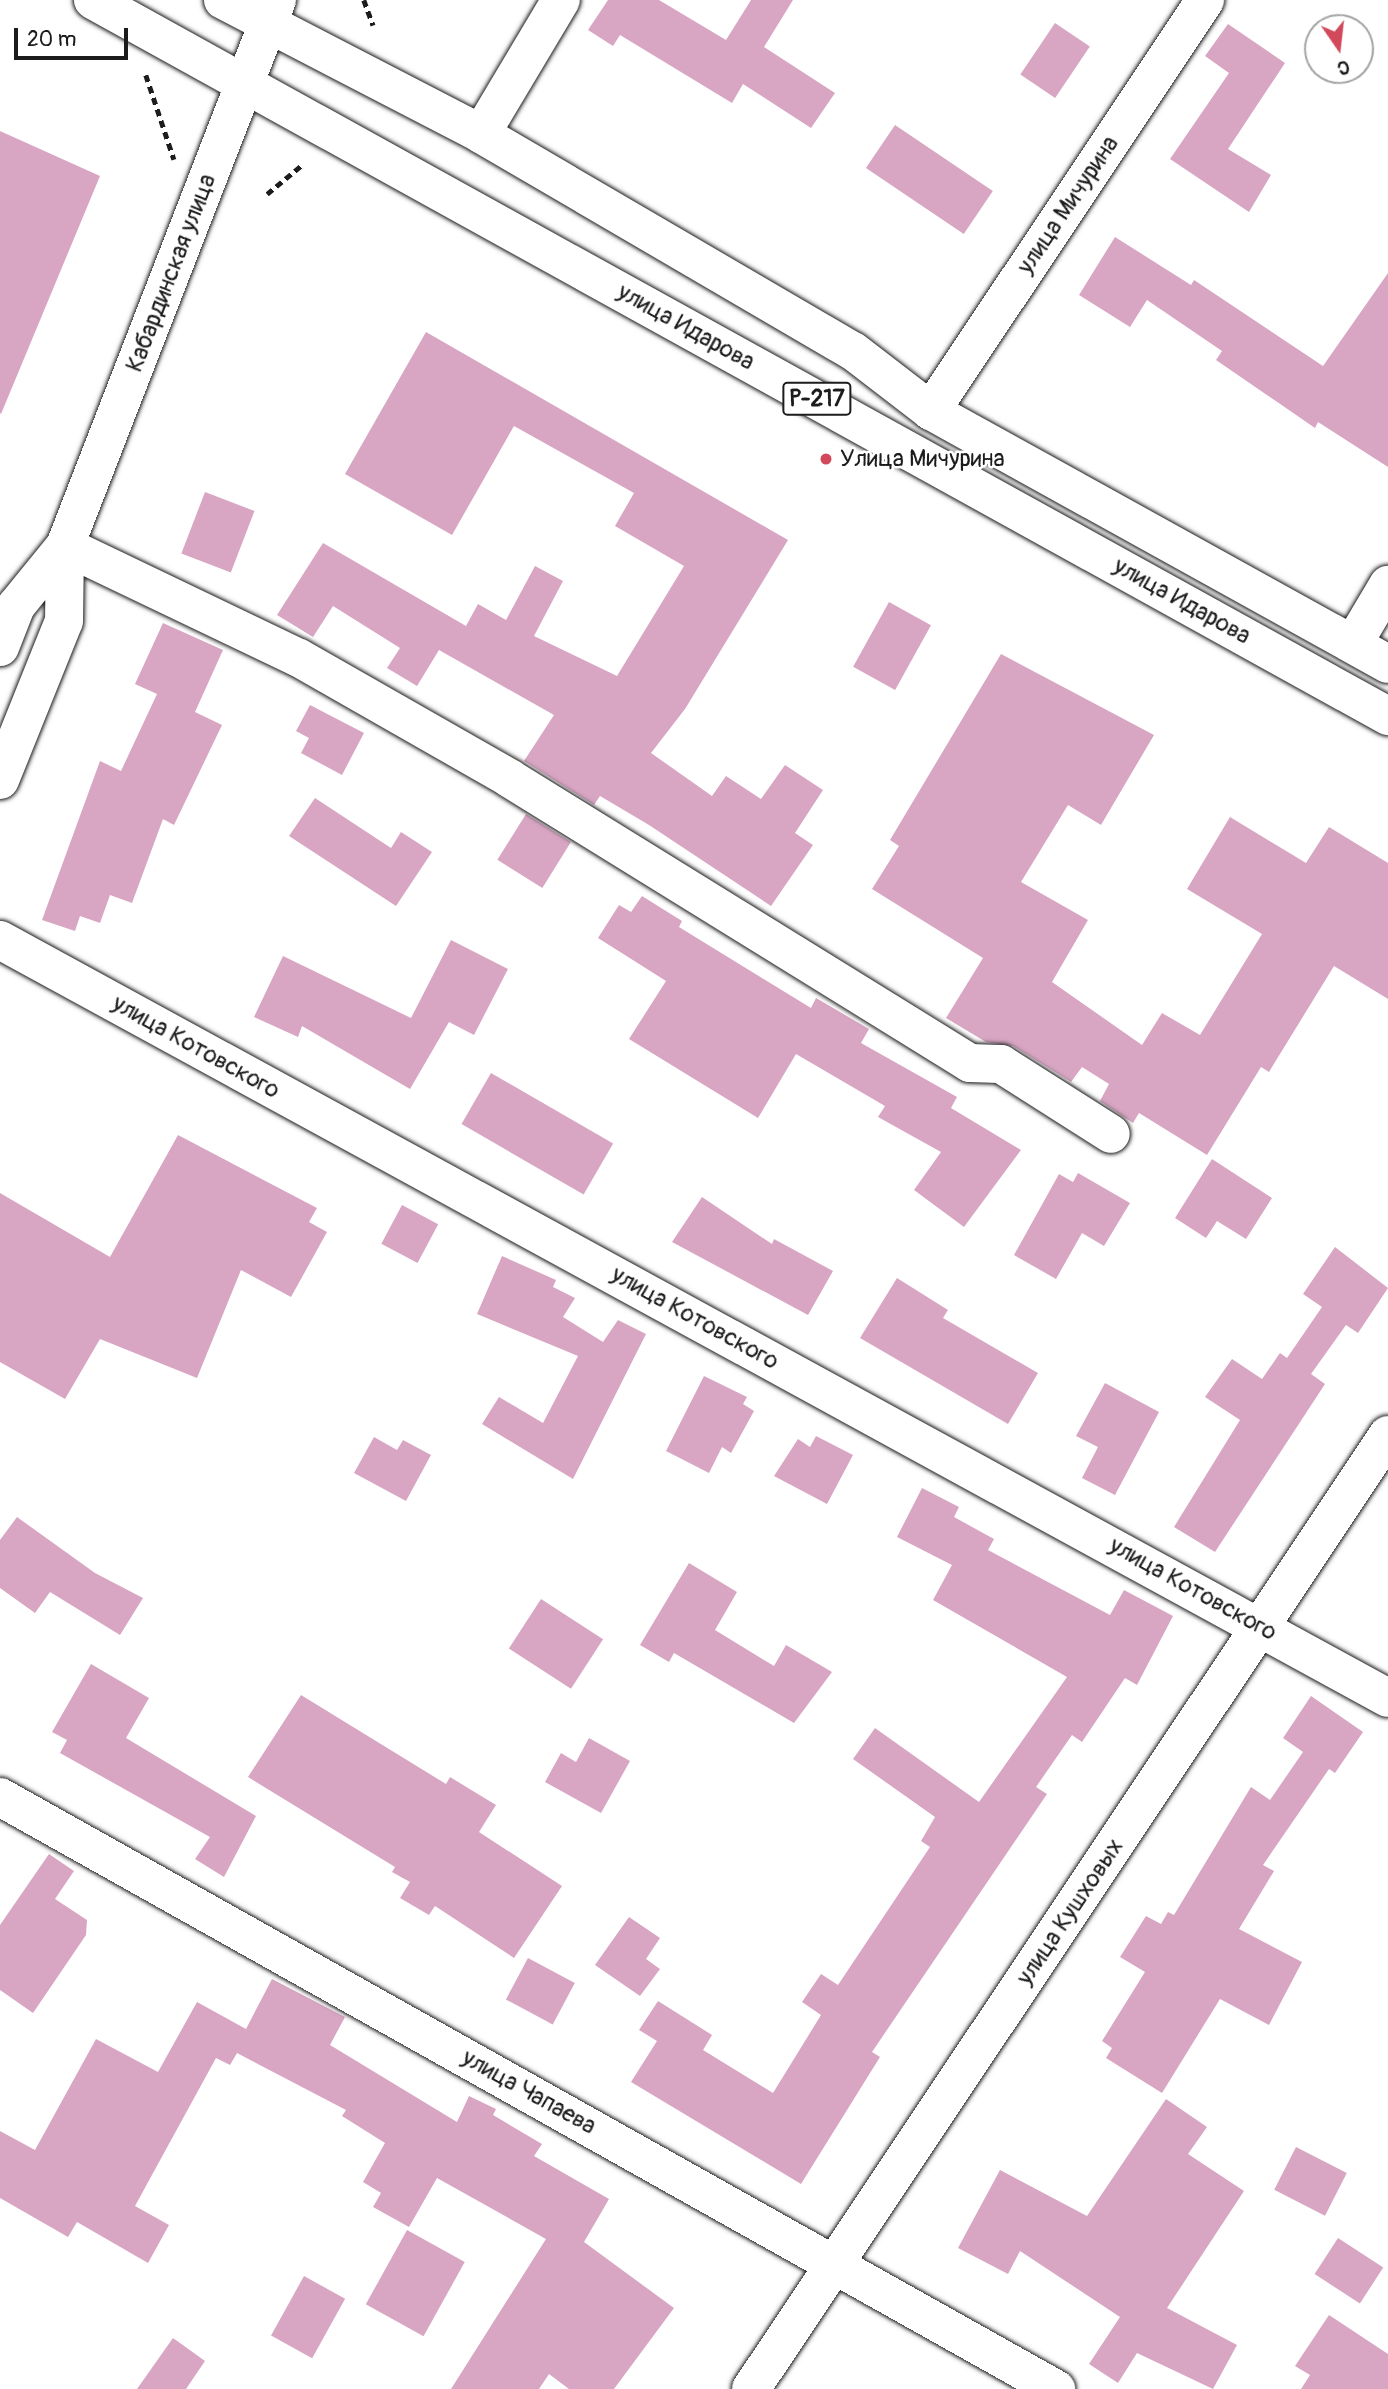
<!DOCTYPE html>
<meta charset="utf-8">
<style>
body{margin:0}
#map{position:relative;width:1388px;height:2389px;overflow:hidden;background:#fff;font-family:Pangolin,sans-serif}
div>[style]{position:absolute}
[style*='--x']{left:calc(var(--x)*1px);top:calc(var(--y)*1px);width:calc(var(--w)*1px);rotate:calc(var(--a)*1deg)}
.building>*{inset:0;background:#d8a6c3;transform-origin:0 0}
.path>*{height:4.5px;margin-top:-2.25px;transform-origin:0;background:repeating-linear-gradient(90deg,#1c1c1c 0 7px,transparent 0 12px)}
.roads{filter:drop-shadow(0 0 2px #1c1c1c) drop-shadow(0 0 2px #1c1c1c)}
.minor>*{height:38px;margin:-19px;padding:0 19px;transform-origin:19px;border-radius:19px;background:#fff}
.major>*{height:38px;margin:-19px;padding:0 19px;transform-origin:19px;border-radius:19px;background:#fff}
.dots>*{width:19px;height:19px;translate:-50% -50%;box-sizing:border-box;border:4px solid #fff;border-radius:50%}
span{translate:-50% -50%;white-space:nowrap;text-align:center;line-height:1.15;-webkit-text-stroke:5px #fff;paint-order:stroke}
.shield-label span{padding:2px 5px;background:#fff;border:2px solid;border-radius:5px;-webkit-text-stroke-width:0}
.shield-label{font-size:23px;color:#1c1c1c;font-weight:700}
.street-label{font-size:24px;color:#1c1c1c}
.poi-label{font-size:24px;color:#1c1c1c}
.left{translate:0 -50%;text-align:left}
.north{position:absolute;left:1304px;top:14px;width:70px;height:70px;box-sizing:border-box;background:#fff;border:2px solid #a4a4a4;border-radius:50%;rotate:166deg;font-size:19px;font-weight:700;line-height:28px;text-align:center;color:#1c1c1c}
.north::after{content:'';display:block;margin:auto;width:24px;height:32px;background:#d1495b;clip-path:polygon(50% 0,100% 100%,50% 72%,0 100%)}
.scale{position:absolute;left:14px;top:28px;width:114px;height:32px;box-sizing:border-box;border:4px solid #1c1c1c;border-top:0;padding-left:9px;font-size:21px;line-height:24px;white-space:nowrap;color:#1c1c1c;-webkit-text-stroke:5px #fff;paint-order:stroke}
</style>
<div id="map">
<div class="building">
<div style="clip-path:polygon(608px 0,659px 0,726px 40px,751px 0,793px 0,764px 47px,835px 93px,811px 128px,743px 84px,732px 103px,620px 35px,613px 46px,588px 30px)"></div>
<div style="left:1055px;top:23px;width:42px;height:62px;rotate:34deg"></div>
<div style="clip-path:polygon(1228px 24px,1285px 63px,1228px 149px,1271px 175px,1249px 212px,1170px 159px,1229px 73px,1205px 56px)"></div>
<div style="left:895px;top:125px;width:118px;height:52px;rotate:34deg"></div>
<div style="clip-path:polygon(0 131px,100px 176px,1px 414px,0 413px)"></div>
<div style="clip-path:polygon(1115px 237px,1191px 285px,1194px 280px,1323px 366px,1388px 273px,1388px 467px,1318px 422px,1315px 428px,1216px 360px,1222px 351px,1147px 300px,1130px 327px,1079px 295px)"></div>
<div style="clip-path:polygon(426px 332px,788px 540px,685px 709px,651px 753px,712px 796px,726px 776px,761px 799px,785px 765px,823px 790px,795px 833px,813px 845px,771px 906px,649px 825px,600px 796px,594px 805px,524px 761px,554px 715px,439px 650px,417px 686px,387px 668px,400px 648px,333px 606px,313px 637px,277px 615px,323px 543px,466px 626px,478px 604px,506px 620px,535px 566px,563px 581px,534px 636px,617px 676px,684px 566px,615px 526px,634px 493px,514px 426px,452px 535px,345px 474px)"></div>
<div style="left:205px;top:492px;width:53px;height:66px;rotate:21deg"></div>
<div style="left:889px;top:602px;width:48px;height:74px;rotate:29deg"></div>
<div style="clip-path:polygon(163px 623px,223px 650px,195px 712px,222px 725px,174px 825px,163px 819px,132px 903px,110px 895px,100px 923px,80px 916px,75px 931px,42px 920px,100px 761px,121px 771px,157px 694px,135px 684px)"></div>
<div style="clip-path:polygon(1001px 654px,1154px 735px,1101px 825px,1068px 805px,1021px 882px,1088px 920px,1052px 982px,1142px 1045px,1162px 1013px,1200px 1035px,1262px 934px,1187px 889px,1230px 817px,1306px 863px,1329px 827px,1388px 863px,1388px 999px,1334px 966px,1269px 1072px,1261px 1067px,1207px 1155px,1139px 1113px,1133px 1123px,1100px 1101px,1109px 1084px,1082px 1067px,1071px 1082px,1013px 1046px,986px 1042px,946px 1018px,983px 958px,872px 889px,899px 846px,890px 840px)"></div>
<div style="clip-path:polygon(310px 705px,364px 733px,342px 775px,301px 753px,309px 738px,296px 731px)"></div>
<div style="clip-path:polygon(315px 798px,391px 848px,401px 832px,432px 852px,396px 906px,289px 836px)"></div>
<div style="left:526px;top:814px;width:53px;height:54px;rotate:32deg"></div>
<div style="clip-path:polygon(642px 896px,682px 921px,679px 927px,811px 1008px,816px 998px,869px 1029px,861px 1043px,957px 1097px,951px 1108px,1021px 1150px,964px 1227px,914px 1190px,941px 1152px,878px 1117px,885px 1106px,796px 1054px,758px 1118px,629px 1039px,666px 981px,598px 938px,619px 905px,631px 912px)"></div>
<div style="clip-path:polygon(451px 940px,508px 969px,474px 1035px,449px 1022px,410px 1089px,302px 1026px,298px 1037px,254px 1017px,283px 956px,411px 1018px)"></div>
<div style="left:491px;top:1073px;width:141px;height:59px;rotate:30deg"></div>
<div style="clip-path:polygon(178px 1135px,317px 1208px,309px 1222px,327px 1232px,291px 1297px,241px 1270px,197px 1378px,100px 1339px,65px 1399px,0 1362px,0 1193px,110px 1257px)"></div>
<div style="clip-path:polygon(1212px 1159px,1272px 1198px,1246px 1239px,1217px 1221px,1206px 1238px,1175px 1218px)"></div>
<div style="clip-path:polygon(1078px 1173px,1130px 1203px,1104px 1246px,1082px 1233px,1056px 1279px,1014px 1255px,1059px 1174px,1073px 1182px)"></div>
<div style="clip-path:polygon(702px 1197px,772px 1244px,774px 1239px,833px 1271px,808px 1315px,672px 1242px)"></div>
<div style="left:402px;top:1205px;width:41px;height:44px;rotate:28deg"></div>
<div style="clip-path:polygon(1335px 1247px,1388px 1288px,1358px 1333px,1346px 1325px,1311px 1374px,1325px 1384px,1215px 1552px,1174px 1527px,1240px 1420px,1205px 1397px,1232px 1359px,1262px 1379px,1280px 1353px,1287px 1358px,1322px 1307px,1303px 1294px)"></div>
<div style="clip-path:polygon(502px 1256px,556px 1280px,553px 1287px,575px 1298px,563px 1317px,603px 1342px,618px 1320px,646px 1334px,573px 1479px,482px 1424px,499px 1397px,543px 1423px,578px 1356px,477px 1314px)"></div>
<div style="clip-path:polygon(897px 1278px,948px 1310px,943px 1318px,1038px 1373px,1008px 1424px,860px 1338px)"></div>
<div style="clip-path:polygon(704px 1376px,747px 1397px,743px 1404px,754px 1411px,731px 1453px,722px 1447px,709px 1473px,666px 1451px)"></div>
<div style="clip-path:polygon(1105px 1383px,1159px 1412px,1115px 1495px,1082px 1478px,1098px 1447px,1076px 1436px)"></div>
<div style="clip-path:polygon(816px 1436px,853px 1455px,827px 1504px,774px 1476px,798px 1439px,810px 1447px)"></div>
<div style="clip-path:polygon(374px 1437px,397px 1450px,403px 1440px,431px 1455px,406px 1501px,354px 1473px)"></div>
<div style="clip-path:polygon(922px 1488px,959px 1507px,954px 1517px,994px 1539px,988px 1550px,1110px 1615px,1124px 1590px,1173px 1616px,1137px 1685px,1125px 1678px,1082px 1742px,1072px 1735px,1036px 1787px,1047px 1794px,872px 2052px,880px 2057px,801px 2184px,631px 2082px,657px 2041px,639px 2030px,658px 2001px,712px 2035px,703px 2050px,773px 2093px,821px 2015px,802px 2002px,821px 1974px,838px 1985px,930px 1847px,921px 1841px,935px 1817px,853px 1759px,875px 1728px,979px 1802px,1067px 1677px,933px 1600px,952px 1565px,897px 1537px)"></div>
<div style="clip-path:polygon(17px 1517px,95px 1573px,143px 1598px,120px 1635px,50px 1592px,35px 1613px,0 1588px,0 1540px)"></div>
<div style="clip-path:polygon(689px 1563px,737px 1592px,715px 1630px,774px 1666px,786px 1645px,832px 1672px,794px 1723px,674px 1653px,669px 1662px,640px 1645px)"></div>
<div style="left:541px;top:1599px;width:74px;height:59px;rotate:33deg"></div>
<div style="clip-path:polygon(91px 1664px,149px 1698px,126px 1738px,256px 1816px,224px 1877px,195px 1859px,210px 1837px,60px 1753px,67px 1740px,52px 1732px)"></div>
<div style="clip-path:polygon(301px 1695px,446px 1784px,450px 1777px,496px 1805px,479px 1832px,562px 1886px,514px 1958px,435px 1906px,429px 1915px,400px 1898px,410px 1882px,392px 1872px,395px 1867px,248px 1777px)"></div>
<div style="clip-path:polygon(1311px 1696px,1363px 1732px,1335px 1773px,1329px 1769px,1263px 1865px,1274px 1871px,1239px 1929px,1302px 1962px,1269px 2025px,1220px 1999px,1162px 2093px,1106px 2058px,1112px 2048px,1102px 2041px,1145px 1972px,1120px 1957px,1146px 1916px,1161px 1924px,1168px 1912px,1174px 1915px,1251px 1787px,1270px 1800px,1303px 1752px,1283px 1738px)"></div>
<div style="clip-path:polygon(589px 1738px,630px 1761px,601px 1813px,545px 1782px,561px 1753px,576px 1762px)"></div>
<div style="clip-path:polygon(49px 1854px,74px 1871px,55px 1899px,87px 1920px,86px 1935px,33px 2013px,0 1990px,0 1925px)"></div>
<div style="clip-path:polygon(629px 1917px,660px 1938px,646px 1959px,660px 1969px,640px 1996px,595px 1965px)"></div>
<div style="left:528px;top:1958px;width:53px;height:47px;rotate:28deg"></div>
<div style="clip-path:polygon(272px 1979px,345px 2017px,330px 2045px,457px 2122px,469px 2096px,496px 2109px,493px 2115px,542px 2144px,534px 2156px,609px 2199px,584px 2242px,674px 2308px,614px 2389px,569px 2389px,549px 2374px,539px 2389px,451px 2389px,546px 2239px,437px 2178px,409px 2227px,373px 2207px,381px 2193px,363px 2182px,385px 2143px,342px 2116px,346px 2110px,237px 2053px,230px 2065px,216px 2058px,135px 2206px,169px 2225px,148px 2263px,77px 2222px,68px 2237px,0 2198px,0 2131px,35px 2150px,96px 2039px,158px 2072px,197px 2002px,246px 2029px)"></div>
<div style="clip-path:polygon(1166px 2099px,1207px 2127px,1188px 2154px,1244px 2191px,1167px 2308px,1237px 2345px,1213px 2389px,1137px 2353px,1118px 2383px,1089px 2364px,1120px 2317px,1020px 2251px,1008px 2274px,958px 2248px,1000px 2170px,1087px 2216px)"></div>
<div style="left:1296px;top:2147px;width:57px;height:48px;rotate:27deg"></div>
<div style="left:407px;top:2230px;width:66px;height:85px;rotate:29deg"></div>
<div style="left:1338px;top:2238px;width:54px;height:43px;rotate:33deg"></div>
<div style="left:304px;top:2276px;width:47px;height:68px;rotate:29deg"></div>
<div style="clip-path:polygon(1329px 2315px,1388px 2354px,1388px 2389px,1301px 2389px,1310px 2375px,1295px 2366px)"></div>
<div style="clip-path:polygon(173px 2338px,205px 2361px,186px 2389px,137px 2389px)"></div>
</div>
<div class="path">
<div style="--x:364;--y:0;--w:27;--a:70"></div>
<div style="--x:146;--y:75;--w:89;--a:71.6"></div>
<div style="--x:267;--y:194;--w:47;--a:-39.8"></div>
</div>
<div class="roads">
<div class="minor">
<div style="--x:481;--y:134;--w:156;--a:-59.2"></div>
<div style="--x:931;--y:411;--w:494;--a:-56.3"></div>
<div style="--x:65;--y:546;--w:259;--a:25.6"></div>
<div style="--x:299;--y:658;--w:242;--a:29.7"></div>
<div style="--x:509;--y:778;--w:542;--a:31.73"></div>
<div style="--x:970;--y:1063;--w:31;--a:2"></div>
<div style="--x:1001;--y:1064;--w:130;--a:32.5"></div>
<div style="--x:1353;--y:644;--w:69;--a:-59.3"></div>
<div style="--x:0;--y:940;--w:1581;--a:28.64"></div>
<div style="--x:0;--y:1797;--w:1211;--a:29.28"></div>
<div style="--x:751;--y:2389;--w:1147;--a:-56.27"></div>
</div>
<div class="major">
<div style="--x:93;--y:0;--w:1480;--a:28.94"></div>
<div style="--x:223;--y:0;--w:291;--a:27.4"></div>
<div style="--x:481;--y:134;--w:431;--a:30.3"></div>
<div style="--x:853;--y:351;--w:98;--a:37.6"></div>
<div style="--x:931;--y:411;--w:522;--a:28.97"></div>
<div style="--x:0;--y:647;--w:44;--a:-68.7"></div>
<div style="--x:16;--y:606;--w:77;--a:-50.8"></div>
<div style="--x:65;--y:546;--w:586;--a:-68.78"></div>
<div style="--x:0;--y:780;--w:171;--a:-68.1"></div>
<div style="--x:64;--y:621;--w:75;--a:-89.2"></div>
</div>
</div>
<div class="dots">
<div style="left:826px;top:459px;background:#d1495b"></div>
</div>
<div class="shield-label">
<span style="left:817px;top:399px">Р-217</span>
</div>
<div class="street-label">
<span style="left:1068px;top:205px;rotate:-56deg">улица Мичурина</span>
<span style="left:171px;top:273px;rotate:-69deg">Кабардинская улица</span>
<span style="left:686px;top:327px;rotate:29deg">улица Идарова</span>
<span style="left:1182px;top:601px;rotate:29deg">улица Идарова</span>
<span style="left:196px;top:1047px;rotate:29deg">улица Котовского</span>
<span style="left:695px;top:1318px;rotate:29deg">улица Котовского</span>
<span style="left:1193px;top:1589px;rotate:29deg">улица Котовского</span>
<span style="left:1070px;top:1912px;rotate:-56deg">улица Кушховых</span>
<span style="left:529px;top:2092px;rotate:29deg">улица Чапаева</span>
</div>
<div class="poi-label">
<span class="left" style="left:840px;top:459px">Улица Мичурина</span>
</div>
<div class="north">С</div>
<div class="scale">20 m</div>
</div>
